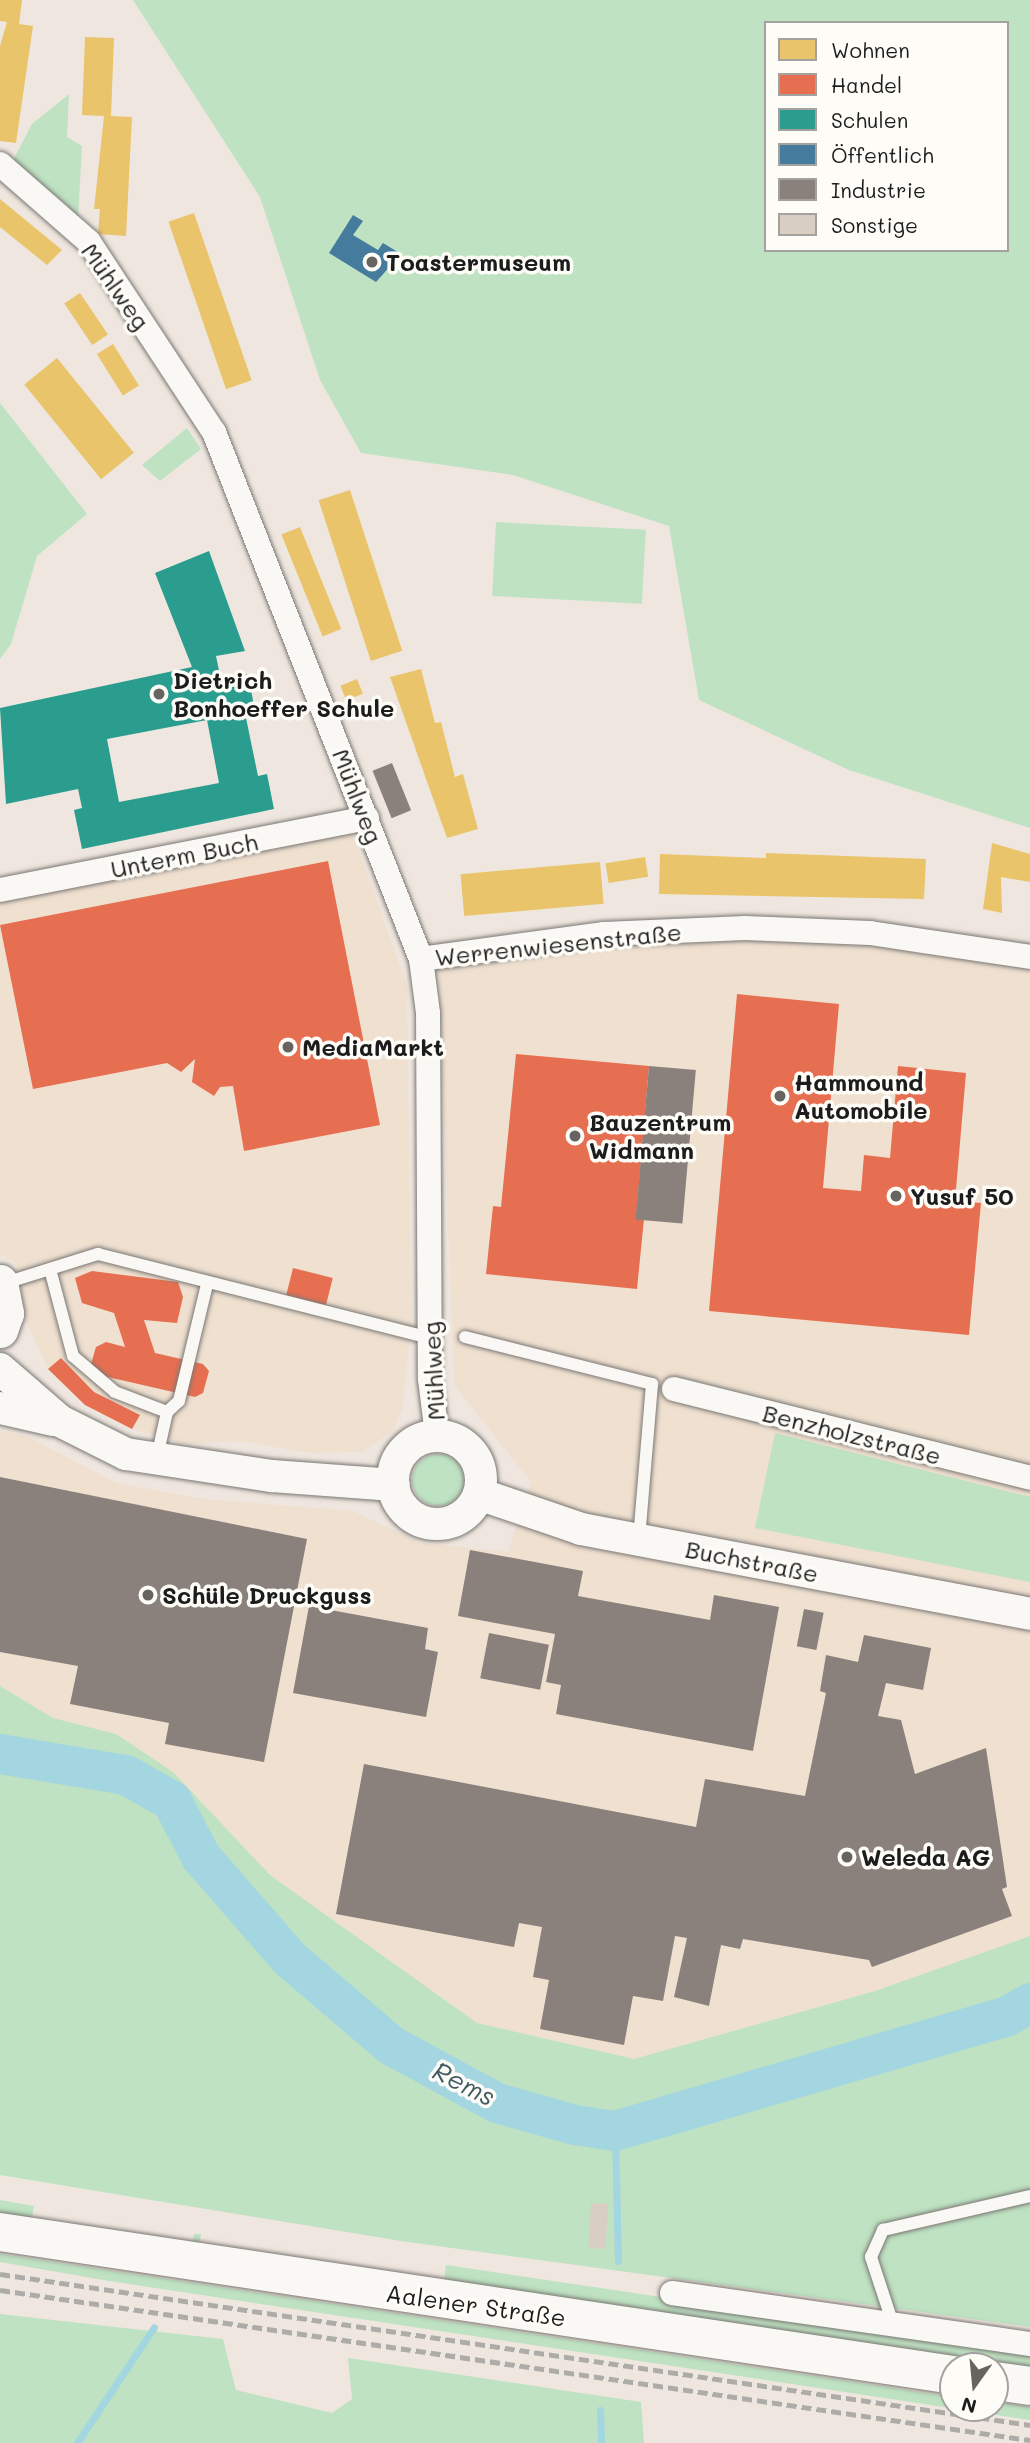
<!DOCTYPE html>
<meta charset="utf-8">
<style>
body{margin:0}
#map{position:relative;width:1030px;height:2443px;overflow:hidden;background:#efe7df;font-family:Mali,sans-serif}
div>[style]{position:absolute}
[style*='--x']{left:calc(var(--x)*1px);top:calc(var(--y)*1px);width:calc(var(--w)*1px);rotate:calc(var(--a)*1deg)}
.built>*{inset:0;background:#efe0d0}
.green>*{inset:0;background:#bee2c2;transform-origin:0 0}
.round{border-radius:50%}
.homes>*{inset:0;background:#e9c46a;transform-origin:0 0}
.shops>*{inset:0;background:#e76f51;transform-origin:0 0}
.schools>*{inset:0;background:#2a9d8f}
.public>*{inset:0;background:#457b9d}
.industry>*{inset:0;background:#8a817c;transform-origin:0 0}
.stream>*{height:7px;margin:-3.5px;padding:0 3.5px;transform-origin:3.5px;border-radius:3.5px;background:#a4d6e2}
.river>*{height:40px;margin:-20px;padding:0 20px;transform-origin:20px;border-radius:20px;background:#a4d6e2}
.building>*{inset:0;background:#d9cec3;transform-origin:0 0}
.roads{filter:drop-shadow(0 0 2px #7b7774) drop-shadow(0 0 2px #7b7774)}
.service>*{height:12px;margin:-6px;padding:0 6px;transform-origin:6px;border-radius:6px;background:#f9f8f5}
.minor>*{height:24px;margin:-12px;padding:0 12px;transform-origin:12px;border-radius:12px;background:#f9f8f5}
.tertiary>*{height:32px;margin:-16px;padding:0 16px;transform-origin:16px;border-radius:16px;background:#f9f8f5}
.tertiary>.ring{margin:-16px;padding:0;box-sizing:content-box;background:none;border:32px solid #f9f8f5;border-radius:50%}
.secondary>*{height:35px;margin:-17.5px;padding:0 17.5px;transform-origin:17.5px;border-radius:17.5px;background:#f9f8f5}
.primary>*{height:38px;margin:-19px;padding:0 19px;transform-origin:19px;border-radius:19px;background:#f9f8f5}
.rail>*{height:5px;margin-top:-2.5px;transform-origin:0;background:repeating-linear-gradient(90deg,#aeaca9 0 10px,transparent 0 15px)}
.dots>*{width:19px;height:19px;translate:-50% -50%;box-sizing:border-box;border:4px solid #fdfcf7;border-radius:50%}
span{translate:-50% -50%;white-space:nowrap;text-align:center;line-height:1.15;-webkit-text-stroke:7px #fdfcf7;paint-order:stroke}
.poi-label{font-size:24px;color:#1c1c1c;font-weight:700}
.left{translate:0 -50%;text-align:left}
.street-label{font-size:24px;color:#1c1c1c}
.water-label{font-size:26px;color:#405b62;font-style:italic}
.legend{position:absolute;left:764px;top:21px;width:245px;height:231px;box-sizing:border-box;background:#fdfcf7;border:2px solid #a3a29f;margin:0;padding:9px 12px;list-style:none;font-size:21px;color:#1c1c1c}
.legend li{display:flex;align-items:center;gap:14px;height:35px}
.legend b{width:35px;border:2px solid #a3a29f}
.north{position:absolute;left:939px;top:2352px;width:70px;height:70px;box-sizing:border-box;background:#fdfcf7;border:2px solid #a3a29f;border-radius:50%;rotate:195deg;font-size:19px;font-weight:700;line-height:28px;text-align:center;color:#1c1c1c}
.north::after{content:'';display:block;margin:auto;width:24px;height:32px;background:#666360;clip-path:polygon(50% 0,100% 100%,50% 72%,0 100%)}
</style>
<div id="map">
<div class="built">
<div style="clip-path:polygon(352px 832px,407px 985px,411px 1328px,402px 1410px,392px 1432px,362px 1452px,310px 1453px,239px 1441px,185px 1444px,132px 1429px,85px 1405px,48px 1369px,27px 1323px,16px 1263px,0 1254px,0 896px)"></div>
<div style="clip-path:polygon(789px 925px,1030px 955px,1030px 1936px,875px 1991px,634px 2059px,477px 2023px,270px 1875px,173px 1772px,116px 1734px,53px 1718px,0 1686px,0 1431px,27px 1436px,116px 1483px,204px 1499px,353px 1511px,421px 1543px,508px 1552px,531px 1482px,454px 1385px,438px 941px)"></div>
</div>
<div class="green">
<div style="clip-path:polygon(evenodd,133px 0,1030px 0,1030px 828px,849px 770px,699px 700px,669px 526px,513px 475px,361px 453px,320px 380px,260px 197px,133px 0,766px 23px,1007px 23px,1007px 250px,766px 250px,766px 23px)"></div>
<div style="clip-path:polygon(69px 94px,67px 137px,82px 146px,78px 220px,10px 166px,32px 124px)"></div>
<div style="clip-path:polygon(0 403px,87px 514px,37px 556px,11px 644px,0 659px)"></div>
<div style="clip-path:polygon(187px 428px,201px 449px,160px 481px,142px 465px)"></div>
<div style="left:496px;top:522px;width:150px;height:74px;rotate:3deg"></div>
<div style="clip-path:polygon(775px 1433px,1030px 1497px,1030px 1582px,755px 1528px)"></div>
<div class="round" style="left:412px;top:1454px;width:52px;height:52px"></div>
<div style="clip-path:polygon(0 1686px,53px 1718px,116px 1734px,173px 1772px,270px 1875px,477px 2023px,634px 2059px,875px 1991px,1030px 1936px,1030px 2327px,401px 2241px,0 2175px)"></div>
<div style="clip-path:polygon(0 2200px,34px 2206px,31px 2222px,191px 2249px,194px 2234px,201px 2234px,199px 2249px,444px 2280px,446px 2265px,1030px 2352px,1030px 2376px,995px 2366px,960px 2366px,0 2222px)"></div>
<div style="clip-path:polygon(0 2254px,953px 2397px,953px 2408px,995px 2408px,995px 2402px,1030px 2407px,1030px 2420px,109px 2281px,0 2262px)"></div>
<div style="clip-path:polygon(0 2314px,223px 2339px,236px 2390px,332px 2413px,352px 2399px,348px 2358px,641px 2402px,644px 2443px,0 2443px)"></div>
</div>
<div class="homes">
<div style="clip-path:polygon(0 0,22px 0,19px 24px,33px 26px,16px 143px,0 141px,0 46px,7px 22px,0 21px)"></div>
<div style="clip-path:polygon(85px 37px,114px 38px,111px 116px,132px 117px,126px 236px,98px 234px,100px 209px,94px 209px,104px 116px,82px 115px)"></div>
<div style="clip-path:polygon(0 199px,62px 250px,47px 265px,0 227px)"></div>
<div style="left:194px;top:213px;width:177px;height:27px;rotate:71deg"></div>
<div style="left:80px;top:293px;width:50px;height:19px;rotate:56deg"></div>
<div style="left:113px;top:344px;width:49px;height:19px;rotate:58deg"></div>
<div style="left:57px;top:358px;width:122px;height:42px;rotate:51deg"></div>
<div style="left:350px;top:490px;width:169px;height:33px;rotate:72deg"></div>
<div style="left:300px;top:527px;width:110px;height:20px;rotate:68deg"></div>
<div style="clip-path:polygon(421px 669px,435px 723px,441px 722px,455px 777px,463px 774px,478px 829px,447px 838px,390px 677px)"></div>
<div style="left:357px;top:679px;width:16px;height:18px;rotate:68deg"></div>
<div style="clip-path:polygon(992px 843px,1030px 854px,1030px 882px,1001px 877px,1002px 913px,983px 909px)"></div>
<div style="clip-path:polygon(766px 853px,926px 859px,924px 899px,659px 894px,660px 854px,766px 858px)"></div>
<div style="left:645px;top:857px;width:20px;height:40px;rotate:81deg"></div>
<div style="left:600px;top:862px;width:42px;height:140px;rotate:85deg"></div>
</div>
<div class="shops">
<div style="clip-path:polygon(328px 861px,380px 1125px,244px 1151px,233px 1086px,220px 1087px,214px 1096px,192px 1082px,195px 1059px,181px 1072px,167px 1063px,33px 1089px,0 925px)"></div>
<div style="clip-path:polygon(737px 994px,839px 1004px,823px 1188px,861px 1191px,864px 1155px,890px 1158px,898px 1066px,966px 1073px,955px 1201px,981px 1203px,969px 1335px,709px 1311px)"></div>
<div style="clip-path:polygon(516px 1054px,649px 1066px,636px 1219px,644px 1219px,637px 1289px,486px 1274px,493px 1206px,501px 1207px)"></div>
<div style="left:293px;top:1268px;width:41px;height:28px;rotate:14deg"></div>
<div style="clip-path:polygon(92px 1271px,178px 1282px,183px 1297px,177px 1323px,144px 1320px,155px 1353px,203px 1364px,209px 1371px,203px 1393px,195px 1397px,99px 1375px,91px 1364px,96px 1347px,106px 1342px,125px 1347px,114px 1313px,82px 1303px,75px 1278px)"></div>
<div style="clip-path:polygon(61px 1358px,94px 1392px,140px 1415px,132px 1429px,85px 1405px,48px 1369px)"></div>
</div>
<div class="schools">
<div style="clip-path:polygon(evenodd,209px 551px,245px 651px,216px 656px,221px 680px,248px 674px,255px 711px,245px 713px,258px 776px,267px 774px,274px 809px,82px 849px,74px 810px,82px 808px,78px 789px,6px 804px,0 708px,192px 667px,155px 573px,209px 551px,207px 720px,219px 783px,119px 802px,107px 739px,207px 720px)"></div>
</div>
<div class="public">
<div style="clip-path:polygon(353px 215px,363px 221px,353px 235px,378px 250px,383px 243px,401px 254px,376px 282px,329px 253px)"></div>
</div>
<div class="industry">
<div style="left:392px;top:763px;width:51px;height:21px;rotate:68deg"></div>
<div style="left:649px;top:1066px;width:47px;height:154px;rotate:5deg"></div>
<div style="clip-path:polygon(0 1477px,307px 1539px,264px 1762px,165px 1744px,169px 1723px,70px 1704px,78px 1666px,0 1652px)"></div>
<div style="clip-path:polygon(470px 1550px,583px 1571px,578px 1596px,710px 1620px,714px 1595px,779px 1607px,753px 1751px,556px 1714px,561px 1685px,546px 1682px,555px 1634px,458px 1616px)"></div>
<div style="clip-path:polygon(309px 1606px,428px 1628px,425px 1649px,438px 1652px,426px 1717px,293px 1693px)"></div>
<div style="left:804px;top:1609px;width:20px;height:38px;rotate:11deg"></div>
<div style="left:489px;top:1633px;width:61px;height:46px;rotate:11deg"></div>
<div style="clip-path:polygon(864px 1635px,931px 1648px,923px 1690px,886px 1683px,878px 1716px,901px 1720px,915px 1774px,986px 1748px,1007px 1887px,1002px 1889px,1012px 1916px,872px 1967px,869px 1960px,743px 1939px,740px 1949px,721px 1945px,709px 2006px,674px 1997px,687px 1938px,675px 1936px,663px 2001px,633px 1996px,624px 2045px,540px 2029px,549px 1980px,533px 1977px,542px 1927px,519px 1923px,514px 1947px,336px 1914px,364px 1764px,696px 1827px,705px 1779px,805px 1796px,826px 1693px,820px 1691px,826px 1655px,858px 1662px)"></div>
</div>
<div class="stream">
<div style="--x:615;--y:2131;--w:130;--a:88.7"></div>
<div style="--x:600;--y:2410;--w:33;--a:88"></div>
<div style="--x:77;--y:2443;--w:139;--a:-56.4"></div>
</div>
<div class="river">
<div style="--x:0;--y:1754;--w:128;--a:9.5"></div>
<div style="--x:126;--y:1775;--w:53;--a:29.5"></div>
<div style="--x:172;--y:1801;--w:63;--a:62.6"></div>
<div style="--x:201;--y:1857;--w:135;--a:48.9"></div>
<div style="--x:290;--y:1959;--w:134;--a:40.5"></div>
<div style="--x:392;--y:2046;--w:119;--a:28.5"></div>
<div style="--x:497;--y:2103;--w:81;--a:15.8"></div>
<div style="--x:575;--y:2125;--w:40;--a:8.5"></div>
<div style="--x:615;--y:2131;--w:407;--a:-16.3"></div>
<div style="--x:1006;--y:2017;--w:28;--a:-30"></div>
</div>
<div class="building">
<div style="left:591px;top:2203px;width:17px;height:45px;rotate:3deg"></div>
</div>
<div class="roads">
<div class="service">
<div style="--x:50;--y:1269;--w:90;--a:75.2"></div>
<div style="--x:73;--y:1356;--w:55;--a:40.6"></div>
<div style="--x:115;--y:1392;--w:56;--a:21"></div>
<div style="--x:2;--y:1284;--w:101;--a:-17.4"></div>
<div style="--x:98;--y:1254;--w:343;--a:14.2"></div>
<div style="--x:465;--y:1337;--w:193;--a:14.1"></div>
<div style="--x:652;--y:1384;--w:156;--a:94.8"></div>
<div style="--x:157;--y:1457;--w:46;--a:-77.5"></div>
<div style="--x:167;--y:1412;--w:16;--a:-43"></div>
<div style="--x:179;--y:1401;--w:120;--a:-76.5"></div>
<div style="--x:893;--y:2324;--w:71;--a:-108.2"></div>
<div style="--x:871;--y:2257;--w:30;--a:-66"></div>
<div style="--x:883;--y:2230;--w:151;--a:-13"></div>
</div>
<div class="minor">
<div style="--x:0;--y:164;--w:118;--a:41.2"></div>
<div style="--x:89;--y:242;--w:227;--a:56.7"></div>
<div style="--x:214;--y:432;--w:566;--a:68.56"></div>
<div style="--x:421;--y:959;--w:54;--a:82.6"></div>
<div style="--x:428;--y:1013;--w:366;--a:89.7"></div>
<div style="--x:430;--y:1379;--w:56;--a:82.9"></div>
<div style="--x:0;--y:890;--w:374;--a:-11.1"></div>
<div style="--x:421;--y:959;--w:185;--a:-7.8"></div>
<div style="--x:604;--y:934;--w:141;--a:-2.4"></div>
<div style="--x:745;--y:928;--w:125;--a:2.3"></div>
<div style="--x:870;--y:933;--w:162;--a:8.5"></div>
<div style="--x:674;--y:1389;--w:367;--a:14"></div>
<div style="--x:672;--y:2293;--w:362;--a:8.1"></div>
</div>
<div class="tertiary">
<div style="--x:0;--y:1369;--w:79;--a:40.9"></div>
<div style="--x:60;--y:1421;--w:74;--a:26.6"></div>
<div style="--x:126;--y:1454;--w:148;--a:8.6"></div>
<div style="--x:272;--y:1476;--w:122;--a:4.2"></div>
<div style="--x:0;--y:1408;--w:54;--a:12.8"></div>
<div class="ring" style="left:393px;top:1436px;width:56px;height:56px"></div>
<div style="--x:479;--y:1494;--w:108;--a:18.9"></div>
<div style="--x:581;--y:1529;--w:457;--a:10.7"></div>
</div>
<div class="secondary">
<div style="--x:0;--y:1282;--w:32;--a:79"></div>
<div style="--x:6;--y:1313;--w:18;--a:109"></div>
</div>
<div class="primary">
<div style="--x:0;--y:2232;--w:964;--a:8.53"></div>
<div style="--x:995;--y:2381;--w:35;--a:8"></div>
</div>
</div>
<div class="rail">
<div style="--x:0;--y:2274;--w:1041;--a:8.34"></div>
<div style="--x:0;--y:2290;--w:1041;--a:8.29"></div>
</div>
<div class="dots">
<div style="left:372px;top:262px;background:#666360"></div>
<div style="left:159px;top:694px;background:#666360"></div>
<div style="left:288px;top:1047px;background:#666360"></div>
<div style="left:780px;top:1096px;background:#666360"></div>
<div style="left:575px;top:1136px;background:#666360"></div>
<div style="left:896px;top:1196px;background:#666360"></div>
<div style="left:148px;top:1595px;background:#666360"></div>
<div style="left:847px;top:1857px;background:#666360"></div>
</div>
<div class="poi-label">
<span class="left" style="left:386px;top:262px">Toastermuseum</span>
<span class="left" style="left:173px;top:694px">Dietrich<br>Bonhoeffer Schule</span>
<span class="left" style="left:302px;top:1047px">MediaMarkt</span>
<span class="left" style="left:794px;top:1096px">Hammound<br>Automobile</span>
<span class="left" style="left:589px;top:1136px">Bauzentrum<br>Widmann</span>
<span class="left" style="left:910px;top:1196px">Yusuf 50</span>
<span class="left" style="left:162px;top:1595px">Schüle Druckguss</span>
<span class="left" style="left:861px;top:1857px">Weleda AG</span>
</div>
<div class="street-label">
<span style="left:116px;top:286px;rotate:55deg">Mühlweg</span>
<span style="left:358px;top:796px;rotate:69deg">Mühlweg</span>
<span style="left:184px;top:855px;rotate:-11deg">Unterm Buch</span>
<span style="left:558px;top:944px;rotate:-6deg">Werrenwiesenstraße</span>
<span style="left:433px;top:1371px;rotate:-93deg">Mühlweg</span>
<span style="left:852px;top:1434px;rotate:14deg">Benzholzstraße</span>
<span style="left:752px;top:1561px;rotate:11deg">Buchstraße</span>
<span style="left:476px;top:2305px;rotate:8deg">Aalener Straße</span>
</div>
<div class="water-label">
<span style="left:464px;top:2084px;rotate:27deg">Rems</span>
</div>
<ul class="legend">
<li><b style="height:19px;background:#e9c46a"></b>Wohnen</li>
<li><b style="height:19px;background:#e76f51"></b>Handel</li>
<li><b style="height:19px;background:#2a9d8f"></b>Schulen</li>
<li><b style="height:19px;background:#457b9d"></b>Öffentlich</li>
<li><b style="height:19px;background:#8a817c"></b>Industrie</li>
<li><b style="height:19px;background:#d9cec3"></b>Sonstige</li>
</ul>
<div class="north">N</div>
</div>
